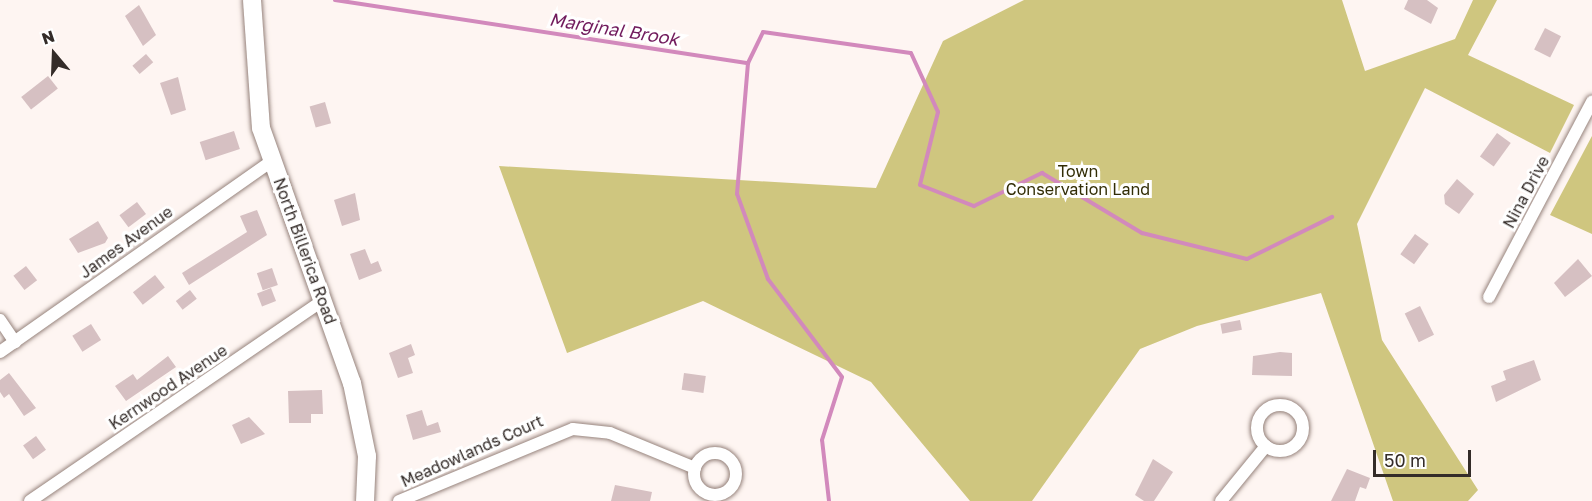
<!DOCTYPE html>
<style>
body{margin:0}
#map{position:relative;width:1592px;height:501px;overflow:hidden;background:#fef5f2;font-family:"Golos Text",sans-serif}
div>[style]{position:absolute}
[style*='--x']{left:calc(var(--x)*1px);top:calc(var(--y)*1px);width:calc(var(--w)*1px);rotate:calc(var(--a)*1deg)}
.green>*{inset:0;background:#cfc67f}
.stream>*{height:4px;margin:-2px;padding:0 2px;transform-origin:2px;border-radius:2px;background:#d289bc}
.building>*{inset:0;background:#d6c0c2;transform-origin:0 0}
.roads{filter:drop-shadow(0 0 2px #96837c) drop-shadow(0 0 2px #96837c)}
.street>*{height:12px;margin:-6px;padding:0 6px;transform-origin:6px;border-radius:6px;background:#fff}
.street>.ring{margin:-6px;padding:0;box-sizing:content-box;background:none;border:12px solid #fff;border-radius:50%}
.secondary>*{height:18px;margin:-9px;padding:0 9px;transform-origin:9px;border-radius:9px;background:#fff}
span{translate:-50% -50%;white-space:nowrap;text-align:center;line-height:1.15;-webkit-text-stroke:6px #fff;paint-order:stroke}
.park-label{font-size:16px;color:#322d06}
.street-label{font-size:16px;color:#342c29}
.water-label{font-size:18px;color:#711b5d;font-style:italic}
.north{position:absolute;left:24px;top:24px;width:60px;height:60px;-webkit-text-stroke:4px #fff;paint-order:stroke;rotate:341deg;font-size:16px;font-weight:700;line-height:24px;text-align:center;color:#342c29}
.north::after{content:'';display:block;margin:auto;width:21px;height:27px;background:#342c29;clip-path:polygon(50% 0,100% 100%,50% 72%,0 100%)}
.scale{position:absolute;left:1373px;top:450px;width:98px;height:27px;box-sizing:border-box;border:3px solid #342c29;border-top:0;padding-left:8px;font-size:18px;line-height:21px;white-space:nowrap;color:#342c29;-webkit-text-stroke:4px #fff;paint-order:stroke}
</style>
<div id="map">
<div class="green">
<div style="clip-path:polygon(1024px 0,1342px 0,1365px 71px,1455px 39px,1473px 0,1497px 0,1468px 55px,1574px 105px,1550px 153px,1425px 88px,1357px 224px,1382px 340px,1478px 490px,1468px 501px,1393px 501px,1321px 293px,1197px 326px,1140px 349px,1032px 501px,970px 501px,871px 382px,703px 301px,567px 353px,499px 166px,876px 188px,943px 41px)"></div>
<div style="clip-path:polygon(1592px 136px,1592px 234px,1550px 215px)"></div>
</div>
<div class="stream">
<div style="--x:335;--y:0;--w:418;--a:8.7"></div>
<div style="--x:829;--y:501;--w:61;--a:-96.5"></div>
<div style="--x:822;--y:440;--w:66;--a:-72.4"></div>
<div style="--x:842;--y:377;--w:123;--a:-127.1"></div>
<div style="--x:768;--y:279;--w:90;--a:-110"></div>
<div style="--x:737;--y:194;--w:131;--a:-85.2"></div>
<div style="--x:748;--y:63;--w:34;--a:-64"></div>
<div style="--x:763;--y:32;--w:149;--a:8.1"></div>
<div style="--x:911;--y:53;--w:65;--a:65.4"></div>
<div style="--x:938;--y:112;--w:75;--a:103.9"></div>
<div style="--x:920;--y:185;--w:58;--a:21.3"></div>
<div style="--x:974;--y:206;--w:76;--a:-25.9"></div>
<div style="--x:1042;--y:173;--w:117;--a:31"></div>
<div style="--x:1142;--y:233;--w:108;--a:13.9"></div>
<div style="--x:1247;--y:259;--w:95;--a:-26.3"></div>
</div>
<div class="building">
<div style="clip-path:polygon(1408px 0,1427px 0,1438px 8px,1431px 24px,1404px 9px)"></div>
<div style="clip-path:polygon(139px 5px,156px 35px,143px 46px,125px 16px)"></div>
<div style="left:1545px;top:28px;width:18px;height:24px;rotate:27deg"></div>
<div style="left:146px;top:54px;width:11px;height:18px;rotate:49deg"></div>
<div style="left:48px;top:76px;width:16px;height:34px;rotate:52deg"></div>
<div style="clip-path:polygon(178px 77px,186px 110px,171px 115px,160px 83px)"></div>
<div style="left:325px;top:102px;width:22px;height:16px;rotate:74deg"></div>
<div style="left:234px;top:131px;width:19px;height:36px;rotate:72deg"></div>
<div style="left:1497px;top:133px;width:17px;height:29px;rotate:36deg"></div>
<div style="clip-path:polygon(1457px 179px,1474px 194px,1459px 214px,1445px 204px,1444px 195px)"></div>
<div style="clip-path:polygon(355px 193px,360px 220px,342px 226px,334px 200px)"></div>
<div style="left:137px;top:202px;width:15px;height:22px;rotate:53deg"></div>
<div style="clip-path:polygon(257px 210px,267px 235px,189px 285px,182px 273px,247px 232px,240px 216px)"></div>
<div style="clip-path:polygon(98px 221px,108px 238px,105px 243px,78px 253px,69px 239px)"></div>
<div style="left:1415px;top:234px;width:17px;height:25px;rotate:36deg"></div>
<div style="clip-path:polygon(365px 249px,371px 264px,378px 261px,382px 271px,359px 280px,350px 254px)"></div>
<div style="clip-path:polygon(1578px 259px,1592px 276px,1565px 297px,1554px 283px)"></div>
<div style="left:26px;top:266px;width:18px;height:16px;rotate:52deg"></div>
<div style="left:272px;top:268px;width:18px;height:16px;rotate:71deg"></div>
<div style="left:155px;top:275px;width:16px;height:28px;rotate:52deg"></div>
<div style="left:271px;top:288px;width:14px;height:15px;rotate:69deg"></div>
<div style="left:190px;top:290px;width:11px;height:18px;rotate:52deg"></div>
<div style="left:1420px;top:306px;width:32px;height:17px;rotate:64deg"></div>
<div style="left:1240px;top:320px;width:10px;height:20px;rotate:79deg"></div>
<div style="left:91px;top:324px;width:19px;height:22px;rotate:58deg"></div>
<div style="clip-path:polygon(411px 344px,415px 355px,408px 358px,413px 373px,398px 378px,389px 353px)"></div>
<div style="clip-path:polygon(1280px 352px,1292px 353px,1292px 376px,1252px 375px,1253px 356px)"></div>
<div style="clip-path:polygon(168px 356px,176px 367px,126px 401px,115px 386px,133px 374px,137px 380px)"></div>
<div style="clip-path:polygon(1534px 360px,1541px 380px,1496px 402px,1491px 386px,1506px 380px,1503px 371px)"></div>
<div style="clip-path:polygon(9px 373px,36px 408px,24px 416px,9px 394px,4px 398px,0 392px,0 380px)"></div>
<div style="left:684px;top:373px;width:22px;height:17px;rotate:8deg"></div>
<div style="clip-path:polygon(322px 390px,323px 414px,311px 414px,311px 423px,289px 423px,288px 391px)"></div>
<div style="clip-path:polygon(422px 410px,427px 426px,438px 422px,441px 432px,413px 440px,406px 415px)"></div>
<div style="clip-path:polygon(249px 417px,265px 434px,241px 444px,232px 425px)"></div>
<div style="left:36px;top:436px;width:17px;height:16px;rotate:54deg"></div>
<div style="clip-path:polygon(1153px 459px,1173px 472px,1154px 501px,1144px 501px,1135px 495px)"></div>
<div style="clip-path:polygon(1347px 469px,1370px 478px,1366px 489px,1360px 487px,1355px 501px,1331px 501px)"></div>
<div style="clip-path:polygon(615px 485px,652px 492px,650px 501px,611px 501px)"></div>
</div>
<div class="roads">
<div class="street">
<div style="--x:1489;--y:297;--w:221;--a:-62.2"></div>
<div style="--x:0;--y:320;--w:27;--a:56"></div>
<div style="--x:0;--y:352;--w:332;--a:-35.1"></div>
<div class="ring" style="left:1257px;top:405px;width:34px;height:34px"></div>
<div class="ring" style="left:694px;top:453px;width:30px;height:30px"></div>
<div style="--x:30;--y:501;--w:356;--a:-34.4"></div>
<div style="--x:399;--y:501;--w:188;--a:-22.5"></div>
<div style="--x:573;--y:429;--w:37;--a:6"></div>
<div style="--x:610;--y:433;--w:92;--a:22.4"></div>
<div style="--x:1221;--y:501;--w:71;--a:-50.7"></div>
</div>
<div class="secondary">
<div style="--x:252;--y:0;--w:128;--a:86"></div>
<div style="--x:261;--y:128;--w:271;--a:70.4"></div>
<div style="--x:352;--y:383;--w:75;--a:78.4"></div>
<div style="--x:367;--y:456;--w:45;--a:92.5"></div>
</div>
</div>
<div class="park-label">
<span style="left:1078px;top:180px">Town<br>Conservation Land</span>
</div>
<div class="street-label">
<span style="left:1526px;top:192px;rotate:-62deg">Nina Drive</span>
<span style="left:126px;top:242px;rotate:-36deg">James Avenue</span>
<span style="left:305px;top:251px;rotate:70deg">North Billerica Road</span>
<span style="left:168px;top:387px;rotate:-34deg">Kernwood Avenue</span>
<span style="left:472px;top:451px;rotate:-24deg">Meadowlands Court</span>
</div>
<div class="water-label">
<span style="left:614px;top:29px;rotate:9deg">Marginal Brook</span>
</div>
<div class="north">N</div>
<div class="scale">50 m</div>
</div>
